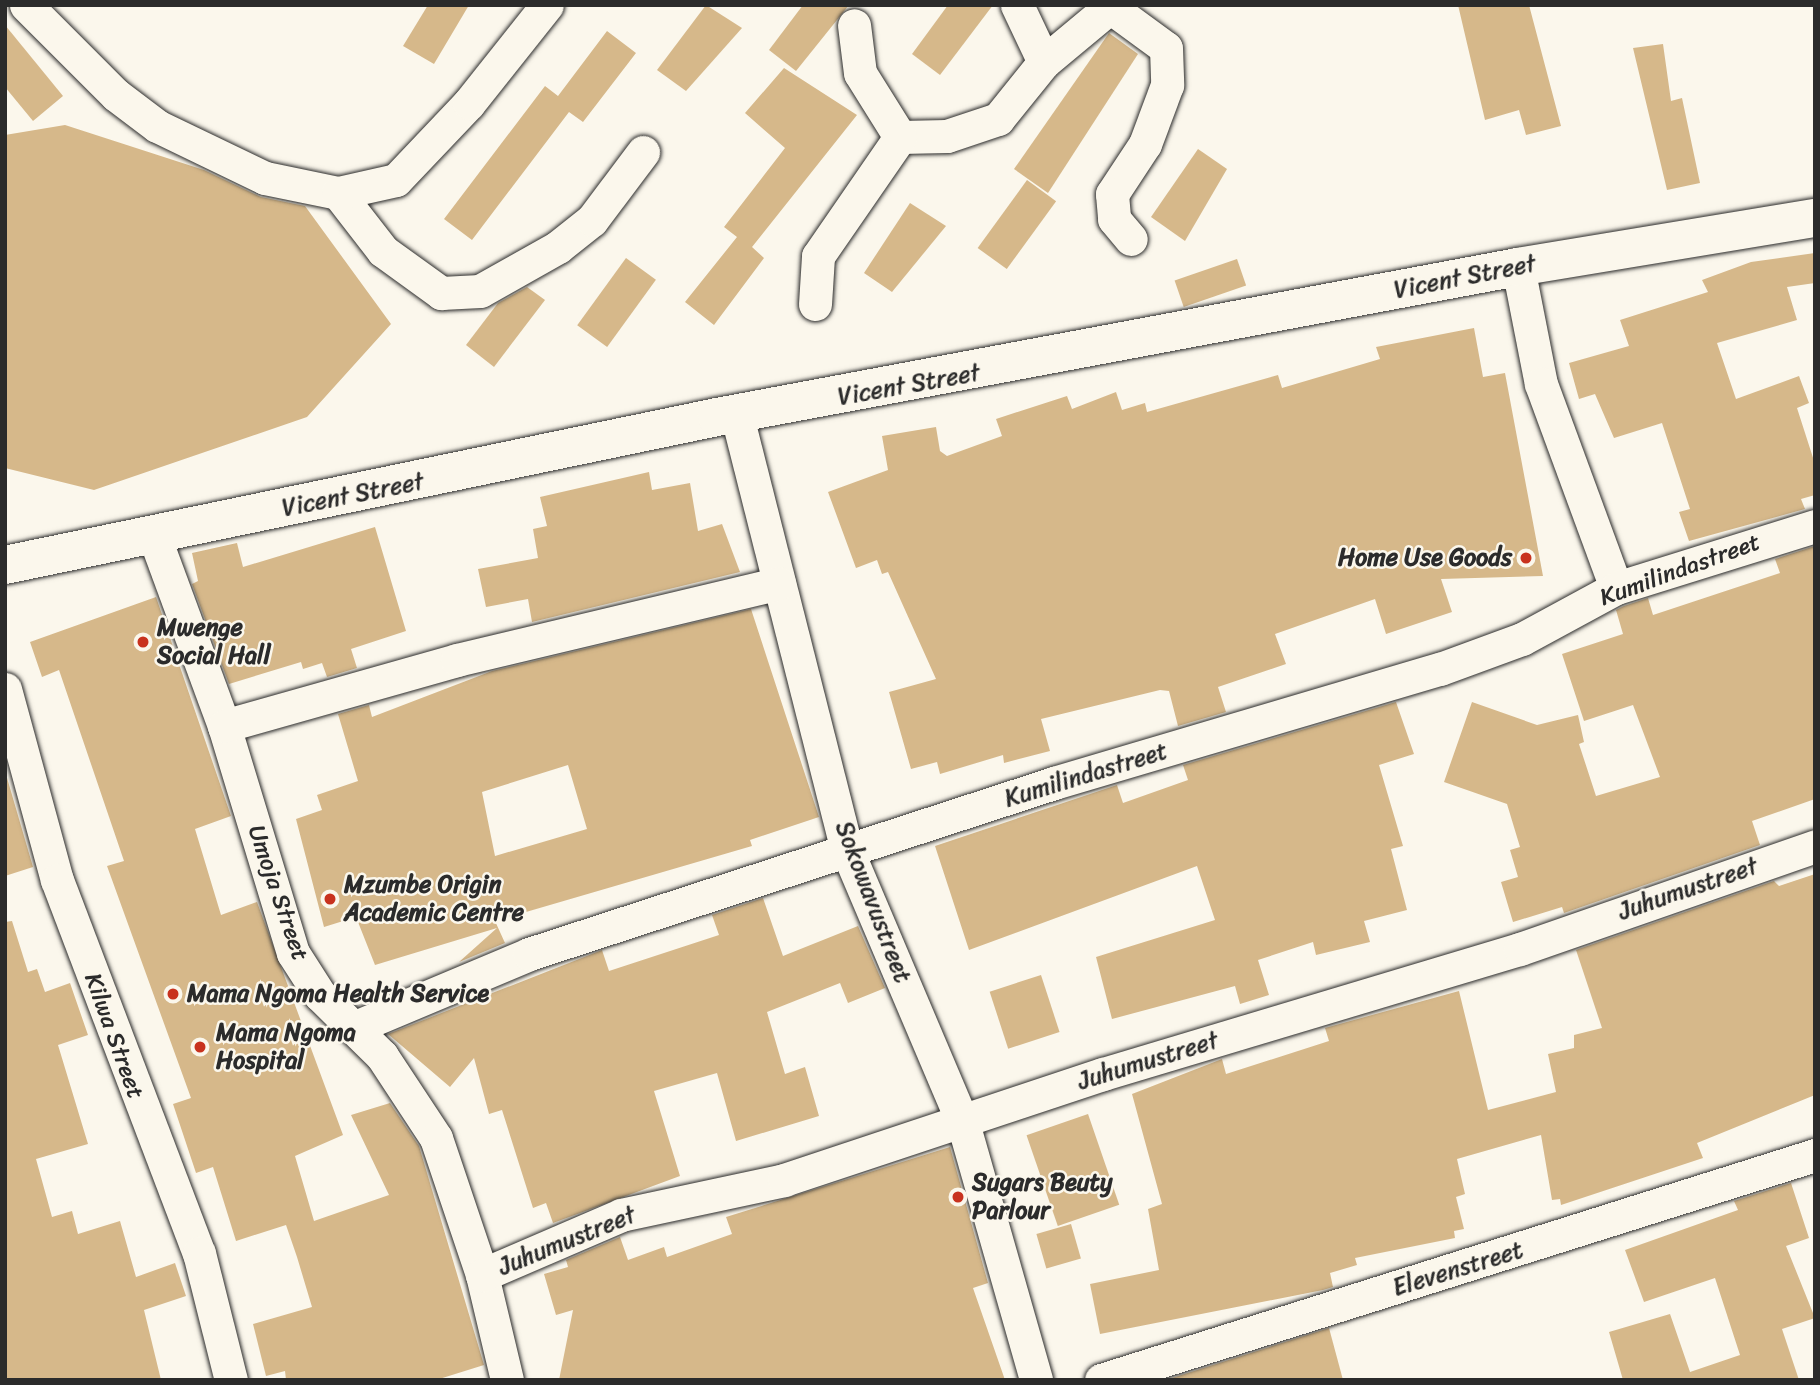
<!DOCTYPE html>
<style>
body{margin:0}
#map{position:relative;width:1820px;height:1385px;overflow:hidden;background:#fbf7ec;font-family:Sriracha,sans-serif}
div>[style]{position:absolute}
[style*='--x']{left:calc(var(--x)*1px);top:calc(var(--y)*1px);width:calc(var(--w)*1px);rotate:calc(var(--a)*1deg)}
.building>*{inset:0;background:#d6b88a;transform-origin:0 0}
.roads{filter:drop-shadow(0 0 2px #2b2b2b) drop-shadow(0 0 2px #2b2b2b)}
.street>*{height:33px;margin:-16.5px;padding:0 16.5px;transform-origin:16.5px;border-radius:16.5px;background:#fbf7ec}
.secondary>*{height:38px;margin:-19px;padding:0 19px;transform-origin:19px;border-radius:19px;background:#fbf7ec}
.dots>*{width:19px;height:19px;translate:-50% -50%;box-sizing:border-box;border:4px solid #fbf7ec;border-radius:50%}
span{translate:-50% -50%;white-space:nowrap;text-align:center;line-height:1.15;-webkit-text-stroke:5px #fbf7ec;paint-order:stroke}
.street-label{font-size:24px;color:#2b2b2b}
.poi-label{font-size:24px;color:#2b2b2b;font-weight:700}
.right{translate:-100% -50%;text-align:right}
.left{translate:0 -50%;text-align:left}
.frame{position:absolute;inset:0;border:7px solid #2b2b2b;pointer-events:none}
</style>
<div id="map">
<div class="building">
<div style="clip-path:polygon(428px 5px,469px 5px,434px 64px,403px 46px)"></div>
<div style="clip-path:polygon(706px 5px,742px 28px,686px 91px,657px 70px)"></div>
<div style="clip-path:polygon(803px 5px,849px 5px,796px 71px,769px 50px)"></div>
<div style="clip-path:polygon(948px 5px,993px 5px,940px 75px,912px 54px)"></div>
<div style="clip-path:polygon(1458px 5px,1529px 5px,1561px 126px,1526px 135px,1519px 110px,1485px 120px)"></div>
<div style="clip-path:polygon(5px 25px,63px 96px,33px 121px,5px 87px)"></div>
<div style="clip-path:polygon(607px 31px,636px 53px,583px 122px,569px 112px,472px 240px,444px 219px,545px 86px,558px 96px)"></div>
<div style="clip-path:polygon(1109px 33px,1138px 54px,1048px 193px,1014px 169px)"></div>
<div style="clip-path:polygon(1663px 44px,1671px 101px,1682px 98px,1700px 183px,1667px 190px,1633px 48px)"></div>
<div style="clip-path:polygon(784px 68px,857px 115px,752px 247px,764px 258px,714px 325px,685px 302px,737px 237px,724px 227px,785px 148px,745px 113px)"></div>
<div style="clip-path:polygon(65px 125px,204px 170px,261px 197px,305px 206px,391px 324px,307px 417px,94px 490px,5px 468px,5px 135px)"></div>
<div style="clip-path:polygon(1198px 149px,1227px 169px,1185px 241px,1151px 217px)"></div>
<div style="left:1027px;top:180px;width:36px;height:84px;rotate:36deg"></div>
<div style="clip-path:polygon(910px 203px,946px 226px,892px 292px,864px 273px)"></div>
<div style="clip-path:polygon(1815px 253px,1815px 283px,1787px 287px,1797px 320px,1717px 343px,1736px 399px,1799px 376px,1809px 403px,1797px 408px,1815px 464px,1815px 495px,1801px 499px,1805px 509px,1689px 541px,1679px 512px,1690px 509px,1662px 423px,1614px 438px,1595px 394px,1579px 399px,1569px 363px,1629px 346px,1620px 320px,1708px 292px,1702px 280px,1751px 262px)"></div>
<div style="left:626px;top:258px;width:37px;height:83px;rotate:36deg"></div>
<div style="left:1237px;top:259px;width:28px;height:66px;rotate:71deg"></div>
<div style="clip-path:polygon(527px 287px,545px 300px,494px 367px,466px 345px,498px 303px)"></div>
<div style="clip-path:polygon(1474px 328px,1483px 377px,1505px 373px,1543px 576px,1441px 579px,1452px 612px,1386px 634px,1375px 599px,1275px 634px,1286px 664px,1218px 687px,1226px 712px,1178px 726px,1169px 691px,1160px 690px,1041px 719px,1050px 751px,1004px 763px,1003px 755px,940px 774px,937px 762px,911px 769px,889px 692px,936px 679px,888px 572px,882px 574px,877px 560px,856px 568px,828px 492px,888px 470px,882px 436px,936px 427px,940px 451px,947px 456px,1002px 436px,996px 419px,1067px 396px,1072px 409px,1116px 392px,1122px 410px,1145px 403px,1147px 412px,1278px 375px,1282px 388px,1380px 359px,1376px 347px)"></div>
<div style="clip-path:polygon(649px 472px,652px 490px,690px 483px,698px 531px,722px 524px,740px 572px,532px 622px,528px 599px,486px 607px,478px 569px,538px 558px,533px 529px,547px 526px,540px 497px)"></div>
<div style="clip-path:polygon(375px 527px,406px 631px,351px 649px,357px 668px,327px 677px,322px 663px,303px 669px,301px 662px,229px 684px,192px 584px,198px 581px,192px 553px,237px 543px,243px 567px)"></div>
<div style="clip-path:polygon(1815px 546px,1815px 799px,1752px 821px,1760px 845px,1564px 913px,1562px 907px,1513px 922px,1501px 882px,1518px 877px,1510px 850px,1520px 847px,1507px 804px,1444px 782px,1472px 702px,1537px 725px,1578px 715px,1584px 742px,1579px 744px,1596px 796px,1660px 777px,1633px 705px,1584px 721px,1562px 654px,1623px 634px,1616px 610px,1624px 606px,1648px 598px,1653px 615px,1780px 573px,1775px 559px)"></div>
<div style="clip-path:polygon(156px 597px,231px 816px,195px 829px,221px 915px,257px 902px,343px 1135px,295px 1156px,314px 1221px,389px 1195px,351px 1115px,390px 1103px,419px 1146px,484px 1365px,436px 1380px,286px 1380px,285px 1371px,266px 1376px,253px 1324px,312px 1307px,297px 1257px,286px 1225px,236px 1241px,213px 1167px,196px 1173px,173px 1104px,191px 1098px,107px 866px,124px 861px,59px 670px,42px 677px,30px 642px)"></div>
<div style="clip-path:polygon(evenodd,751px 609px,819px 817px,750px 840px,752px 846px,495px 921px,505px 943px,459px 962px,497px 928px,375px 965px,356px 917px,324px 927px,296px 819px,322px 810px,317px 795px,358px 781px,338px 714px,369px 705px,372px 717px,492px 671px,751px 609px,568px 765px,587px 829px,495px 856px,482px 792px,568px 765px)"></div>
<div style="clip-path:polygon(1396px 702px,1414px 754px,1379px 765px,1403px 846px,1391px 849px,1407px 910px,1364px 921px,1370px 942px,1316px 955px,1313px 942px,1258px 960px,1269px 995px,1240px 1004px,1235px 986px,1112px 1019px,1096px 957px,1215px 920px,1197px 866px,969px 950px,935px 846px,1117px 785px,1123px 803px,1188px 780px,1183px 765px)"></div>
<div style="clip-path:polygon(5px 771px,33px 867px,5px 876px)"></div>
<div style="clip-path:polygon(1815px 874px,1815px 1095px,1697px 1143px,1703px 1158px,1561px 1205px,1560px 1199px,1552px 1200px,1541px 1135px,1457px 1159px,1465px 1194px,1456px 1197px,1464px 1229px,1454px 1231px,1455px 1238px,1355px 1258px,1357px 1265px,1330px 1273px,1333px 1287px,1323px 1290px,1100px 1334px,1090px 1284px,1159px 1270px,1148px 1209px,1162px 1204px,1132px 1094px,1222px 1059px,1226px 1074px,1329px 1041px,1325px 1028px,1459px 991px,1488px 1110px,1556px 1092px,1548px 1054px,1574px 1048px,1574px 1035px,1602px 1028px,1576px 950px,1774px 881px,1779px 886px)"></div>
<div style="clip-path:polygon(763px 898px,783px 956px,858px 926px,885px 988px,848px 1003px,840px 983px,767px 1012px,785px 1074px,805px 1067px,819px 1116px,736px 1141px,717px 1073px,654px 1091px,680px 1176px,553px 1223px,546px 1203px,533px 1208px,502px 1110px,489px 1114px,474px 1058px,450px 1087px,388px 1034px,602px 950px,609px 971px,719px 935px,712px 915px)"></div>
<div style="clip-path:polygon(12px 921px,28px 972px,37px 969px,45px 992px,70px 983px,88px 1035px,58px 1045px,88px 1144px,36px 1159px,52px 1217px,72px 1211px,78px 1234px,120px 1221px,136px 1277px,175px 1263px,186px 1296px,144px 1310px,161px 1380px,5px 1380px,5px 922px)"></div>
<div style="left:1041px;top:975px;width:60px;height:54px;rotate:72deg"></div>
<div style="left:1088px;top:1114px;width:96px;height:65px;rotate:71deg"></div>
<div style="clip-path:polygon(950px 1147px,988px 1283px,973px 1288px,1005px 1380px,559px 1380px,573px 1310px,556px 1315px,544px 1274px,568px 1267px,566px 1260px,620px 1237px,628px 1260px,664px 1247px,667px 1257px,732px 1234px,726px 1217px)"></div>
<div style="clip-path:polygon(1791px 1183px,1809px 1238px,1786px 1246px,1815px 1318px,1782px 1329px,1799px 1380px,1623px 1380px,1609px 1332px,1670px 1314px,1690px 1372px,1740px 1355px,1715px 1278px,1644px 1302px,1625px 1250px,1738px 1210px,1734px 1201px)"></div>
<div style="left:1071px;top:1224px;width:36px;height:36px;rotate:74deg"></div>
<div style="clip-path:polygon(1329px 1328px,1343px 1380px,1172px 1380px,1172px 1378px)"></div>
</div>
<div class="roads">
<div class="street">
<div style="--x:26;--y:5;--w:127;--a:45"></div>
<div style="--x:116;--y:95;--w:51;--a:37.1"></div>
<div style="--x:157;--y:126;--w:120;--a:25.7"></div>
<div style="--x:265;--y:178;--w:75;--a:11.6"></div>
<div style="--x:338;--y:193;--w:73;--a:52.2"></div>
<div style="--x:383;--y:251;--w:72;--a:35.9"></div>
<div style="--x:441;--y:293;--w:39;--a:-3"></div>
<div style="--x:480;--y:291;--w:90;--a:-29.4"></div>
<div style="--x:558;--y:247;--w:43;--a:-38.5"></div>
<div style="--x:592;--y:220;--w:85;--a:-53.1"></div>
<div style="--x:1017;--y:5;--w:63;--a:64.7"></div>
<div style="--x:900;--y:137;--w:47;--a:-1.2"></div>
<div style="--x:947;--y:136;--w:54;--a:-18.4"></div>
<div style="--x:998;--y:119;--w:73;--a:-51.1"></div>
<div style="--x:1044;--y:62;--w:86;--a:-39.8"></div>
<div style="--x:1110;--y:7;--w:69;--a:36.2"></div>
<div style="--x:1166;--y:48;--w:37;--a:88"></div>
<div style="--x:1167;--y:85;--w:63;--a:110.4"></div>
<div style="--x:1145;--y:144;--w:60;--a:123.4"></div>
<div style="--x:1112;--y:194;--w:25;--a:85"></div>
<div style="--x:1114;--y:219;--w:26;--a:50"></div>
<div style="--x:338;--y:193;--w:59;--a:-12.6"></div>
<div style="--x:396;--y:180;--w:106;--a:-46.5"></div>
<div style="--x:469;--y:103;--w:125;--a:-51.5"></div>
<div style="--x:1518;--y:267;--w:119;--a:78.9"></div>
<div style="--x:1541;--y:384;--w:217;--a:69.8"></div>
<div style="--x:815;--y:304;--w:48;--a:-86.4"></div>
<div style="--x:818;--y:256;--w:145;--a:-55.4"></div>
<div style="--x:900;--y:137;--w:75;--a:-122"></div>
<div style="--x:860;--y:73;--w:48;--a:-97.1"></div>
<div style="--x:737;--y:416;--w:448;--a:75.8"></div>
<div style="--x:847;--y:850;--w:297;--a:67"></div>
<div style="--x:963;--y:1123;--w:267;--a:74.1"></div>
<div style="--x:153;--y:533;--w:206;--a:69.8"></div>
<div style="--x:224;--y:726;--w:237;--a:73.1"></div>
<div style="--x:293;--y:953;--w:50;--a:57.3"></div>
<div style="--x:320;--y:995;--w:87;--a:44.5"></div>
<div style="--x:382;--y:1056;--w:98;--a:56.6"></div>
<div style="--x:436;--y:1138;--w:145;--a:71.4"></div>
<div style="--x:482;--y:1275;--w:108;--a:76.6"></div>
<div style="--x:5;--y:689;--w:198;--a:74.8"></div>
<div style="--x:57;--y:880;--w:399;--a:69.2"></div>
<div style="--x:199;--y:1253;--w:131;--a:75.9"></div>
<div style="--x:224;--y:726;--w:242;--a:-15.8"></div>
<div style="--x:457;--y:660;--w:331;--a:-13.4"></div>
<div style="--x:358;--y:1026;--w:186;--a:-22.8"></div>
<div style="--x:529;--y:954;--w:552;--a:-18.04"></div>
<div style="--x:1054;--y:783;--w:402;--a:-16.5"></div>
<div style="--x:1440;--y:669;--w:87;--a:-20.1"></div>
<div style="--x:1522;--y:639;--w:107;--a:-28.5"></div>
<div style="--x:1616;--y:588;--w:208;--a:-17.3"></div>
<div style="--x:482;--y:1275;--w:151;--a:-23.3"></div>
<div style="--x:621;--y:1215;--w:167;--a:-12.1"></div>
<div style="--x:784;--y:1180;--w:336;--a:-18.4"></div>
<div style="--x:1103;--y:1074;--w:435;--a:-16.7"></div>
<div style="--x:1520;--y:949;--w:312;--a:-19.2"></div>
<div style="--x:1101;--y:1380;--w:749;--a:-17.49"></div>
</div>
<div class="secondary">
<div style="--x:5;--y:565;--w:727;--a:-11.74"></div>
<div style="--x:717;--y:417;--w:815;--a:-10.61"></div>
<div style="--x:1518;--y:267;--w:301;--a:-9.4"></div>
</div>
</div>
<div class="dots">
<div style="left:1526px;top:558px;background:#c8321e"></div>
<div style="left:143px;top:642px;background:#c8321e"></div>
<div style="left:330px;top:899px;background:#c8321e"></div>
<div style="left:173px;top:994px;background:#c8321e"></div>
<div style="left:200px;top:1047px;background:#c8321e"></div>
<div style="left:958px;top:1197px;background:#c8321e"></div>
</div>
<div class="street-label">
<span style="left:1465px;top:277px;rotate:-11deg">Vicent Street</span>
<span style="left:909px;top:385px;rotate:-10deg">Vicent Street</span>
<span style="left:353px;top:495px;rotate:-11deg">Vicent Street</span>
<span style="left:1680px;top:570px;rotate:-20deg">Kumilindastreet</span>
<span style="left:1086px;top:775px;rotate:-17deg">Kumilindastreet</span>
<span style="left:1688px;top:889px;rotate:-19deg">Juhumustreet</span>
<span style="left:278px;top:893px;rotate:71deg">Umoja Street</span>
<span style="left:873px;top:902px;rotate:69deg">Sokowavustreet</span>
<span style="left:114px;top:1036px;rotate:70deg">Kilwa Street</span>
<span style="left:1148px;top:1061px;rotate:-17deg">Juhumustreet</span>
<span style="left:567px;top:1241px;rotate:-22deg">Juhumustreet</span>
<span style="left:1458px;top:1269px;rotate:-17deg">Elevenstreet</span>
</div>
<div class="poi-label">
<span class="right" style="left:1512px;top:558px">Home Use Goods</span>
<span class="left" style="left:157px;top:642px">Mwenge<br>Social Hall</span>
<span class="left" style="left:344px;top:899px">Mzumbe Origin<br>Academic Centre</span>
<span class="left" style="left:187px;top:994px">Mama Ngoma Health Service</span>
<span class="left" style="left:216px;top:1047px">Mama Ngoma<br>Hospital</span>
<span class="left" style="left:972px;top:1197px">Sugars Beuty<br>Parlour</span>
</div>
<div class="frame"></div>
</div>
